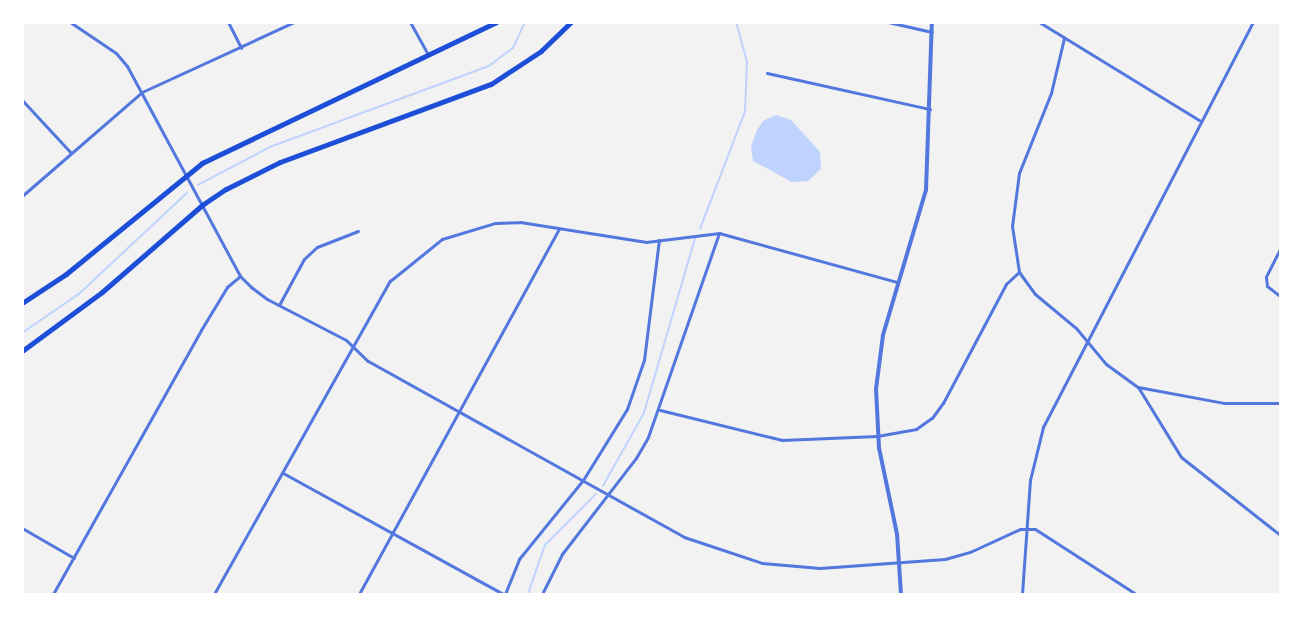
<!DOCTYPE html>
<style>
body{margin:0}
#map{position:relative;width:1303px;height:617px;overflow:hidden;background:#f2f2f2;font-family:"Archivo Narrow",sans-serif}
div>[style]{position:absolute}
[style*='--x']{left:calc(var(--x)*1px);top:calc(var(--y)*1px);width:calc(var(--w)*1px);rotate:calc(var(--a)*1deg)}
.water>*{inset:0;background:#bfd3fe}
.stream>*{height:1.5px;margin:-0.75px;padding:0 0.75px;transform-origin:0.75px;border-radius:0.75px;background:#bfd3fe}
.minor>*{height:3px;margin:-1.5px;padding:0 1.5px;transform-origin:1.5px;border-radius:1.5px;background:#5277de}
.tertiary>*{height:4px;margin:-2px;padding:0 2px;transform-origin:2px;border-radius:2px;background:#5277de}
.primary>*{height:5px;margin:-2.5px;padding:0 2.5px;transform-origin:2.5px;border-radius:2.5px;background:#1d4ed8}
span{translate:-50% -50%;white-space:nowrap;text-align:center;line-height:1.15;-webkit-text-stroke:4.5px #fff;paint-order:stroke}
.frame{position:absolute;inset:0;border:24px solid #fff;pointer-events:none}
</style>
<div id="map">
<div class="water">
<div style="clip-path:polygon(776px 115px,791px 120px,820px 152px,821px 169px,808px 181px,792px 182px,753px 161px,751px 146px,757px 130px,763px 121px)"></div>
</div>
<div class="stream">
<div style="--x:198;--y:185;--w:81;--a:-27.8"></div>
<div style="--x:270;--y:147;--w:233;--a:-20.3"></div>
<div style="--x:489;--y:66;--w:30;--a:-37"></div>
<div style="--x:513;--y:48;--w:29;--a:-65"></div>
<div style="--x:700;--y:229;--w:125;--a:-69"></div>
<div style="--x:745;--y:112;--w:50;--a:-87.7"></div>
<div style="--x:747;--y:62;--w:41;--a:-105.4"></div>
<div style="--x:22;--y:333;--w:69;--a:-34.4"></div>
<div style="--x:79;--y:294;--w:148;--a:-43.1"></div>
<div style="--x:603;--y:486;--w:84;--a:-60.7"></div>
<div style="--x:644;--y:413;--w:181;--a:-73.7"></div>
<div style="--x:528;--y:594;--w:52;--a:-70.9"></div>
<div style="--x:545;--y:545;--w:72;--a:-45"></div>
</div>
<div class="minor">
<div style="--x:70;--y:22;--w:55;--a:34"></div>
<div style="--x:116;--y:53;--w:17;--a:50"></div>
<div style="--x:127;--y:66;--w:238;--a:61.7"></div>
<div style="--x:240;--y:276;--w:16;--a:45"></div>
<div style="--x:251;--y:287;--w:20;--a:37"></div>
<div style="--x:267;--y:299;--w:89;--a:27.4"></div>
<div style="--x:346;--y:340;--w:30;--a:44"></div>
<div style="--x:368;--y:361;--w:362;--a:29.1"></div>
<div style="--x:684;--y:537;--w:82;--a:18.4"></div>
<div style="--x:762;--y:563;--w:58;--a:4.9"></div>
<div style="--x:820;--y:568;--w:125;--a:-4.1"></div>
<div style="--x:945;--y:559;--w:26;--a:-16"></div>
<div style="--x:970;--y:552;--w:55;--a:-24.7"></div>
<div style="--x:1020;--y:529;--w:15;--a:0"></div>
<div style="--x:1035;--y:529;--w:120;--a:32.8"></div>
<div style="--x:228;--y:22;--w:29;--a:63"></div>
<div style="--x:410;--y:22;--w:37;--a:61"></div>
<div style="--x:888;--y:22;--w:45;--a:12.8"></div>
<div style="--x:1039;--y:22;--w:188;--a:31.5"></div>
<div style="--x:1064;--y:38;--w:57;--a:103.3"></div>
<div style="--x:1051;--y:93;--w:86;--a:111.8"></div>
<div style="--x:1019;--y:173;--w:53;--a:97.5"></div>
<div style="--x:1012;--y:226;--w:47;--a:81.3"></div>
<div style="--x:1019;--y:272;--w:27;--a:54"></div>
<div style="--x:1035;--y:294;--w:53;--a:39.7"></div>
<div style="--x:1076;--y:328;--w:47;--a:50.2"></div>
<div style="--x:1106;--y:364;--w:39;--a:36"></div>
<div style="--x:1138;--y:387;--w:82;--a:58.4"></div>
<div style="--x:1181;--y:457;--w:126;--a:38.2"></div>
<div style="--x:767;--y:73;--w:167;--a:12.5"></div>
<div style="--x:22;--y:100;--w:72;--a:47.2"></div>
<div style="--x:22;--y:196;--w:159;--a:-40.9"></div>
<div style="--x:142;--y:92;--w:167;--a:-24.7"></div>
<div style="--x:1280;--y:249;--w:31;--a:117"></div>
<div style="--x:1266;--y:277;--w:9;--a:84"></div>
<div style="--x:1267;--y:286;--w:16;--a:38"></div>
<div style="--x:279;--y:305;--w:52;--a:-61.5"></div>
<div style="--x:304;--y:259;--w:18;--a:-43"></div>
<div style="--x:317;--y:247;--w:44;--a:-21.3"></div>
<div style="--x:1138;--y:387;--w:87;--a:10.5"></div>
<div style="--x:1224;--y:403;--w:56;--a:0"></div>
<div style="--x:660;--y:410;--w:126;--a:13.8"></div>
<div style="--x:782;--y:440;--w:95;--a:-2.4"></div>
<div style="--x:877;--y:436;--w:40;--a:-10"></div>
<div style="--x:916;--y:429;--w:19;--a:-35"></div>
<div style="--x:932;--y:418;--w:19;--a:-54"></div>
<div style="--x:943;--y:403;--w:135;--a:-62.1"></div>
<div style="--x:1006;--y:284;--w:18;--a:-43"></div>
<div style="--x:283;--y:473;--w:251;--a:28.8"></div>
<div style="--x:22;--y:528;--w:60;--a:30"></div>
<div style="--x:53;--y:594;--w:303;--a:-60.7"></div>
<div style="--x:201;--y:330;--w:50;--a:-58.8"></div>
<div style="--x:227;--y:287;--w:17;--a:-40"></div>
<div style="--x:214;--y:594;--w:359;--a:-60.7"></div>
<div style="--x:390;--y:281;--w:67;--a:-38.9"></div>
<div style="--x:442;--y:239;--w:55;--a:-16.8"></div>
<div style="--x:495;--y:223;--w:25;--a:-2"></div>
<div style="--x:520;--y:222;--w:128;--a:9"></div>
<div style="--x:646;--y:242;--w:74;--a:-7"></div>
<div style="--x:719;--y:233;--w:185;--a:15.4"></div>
<div style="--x:359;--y:594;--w:416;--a:-61.3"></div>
<div style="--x:505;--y:594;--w:38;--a:-68"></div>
<div style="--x:519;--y:559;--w:102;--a:-51"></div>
<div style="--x:583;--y:480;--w:84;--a:-58.2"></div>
<div style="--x:627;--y:409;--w:52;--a:-70.9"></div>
<div style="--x:644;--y:360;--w:121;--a:-82.9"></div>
<div style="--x:542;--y:594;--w:45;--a:-63.4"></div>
<div style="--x:562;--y:554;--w:121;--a:-52.4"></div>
<div style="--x:636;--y:458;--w:24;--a:-60"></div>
<div style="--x:648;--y:437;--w:216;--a:-70.8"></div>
<div style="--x:1022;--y:594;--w:114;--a:-86"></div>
<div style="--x:1030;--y:480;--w:55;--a:-76.2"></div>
<div style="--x:1043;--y:427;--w:456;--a:-62.6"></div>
</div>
<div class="tertiary">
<div style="--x:901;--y:594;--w:60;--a:-93.8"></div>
<div style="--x:897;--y:534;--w:88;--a:-101.8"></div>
<div style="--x:879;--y:448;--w:59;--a:-92.9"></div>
<div style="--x:876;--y:389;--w:54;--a:-82.6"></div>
<div style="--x:883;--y:335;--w:151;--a:-73.5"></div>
<div style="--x:926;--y:190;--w:168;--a:-88"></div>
</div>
<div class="primary">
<div style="--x:22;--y:303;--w:53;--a:-33.4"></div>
<div style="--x:66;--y:274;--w:176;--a:-39.2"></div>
<div style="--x:202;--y:163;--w:326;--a:-25.6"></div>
<div style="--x:22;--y:351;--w:99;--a:-36.4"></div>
<div style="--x:102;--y:292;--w:133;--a:-41"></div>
<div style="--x:202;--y:205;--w:29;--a:-34"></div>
<div style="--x:226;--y:189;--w:60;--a:-26.6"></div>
<div style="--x:280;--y:162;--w:225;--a:-20.3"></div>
<div style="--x:491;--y:84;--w:60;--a:-33.4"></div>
<div style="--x:541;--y:51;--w:42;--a:-44"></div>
</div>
<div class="frame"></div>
</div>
